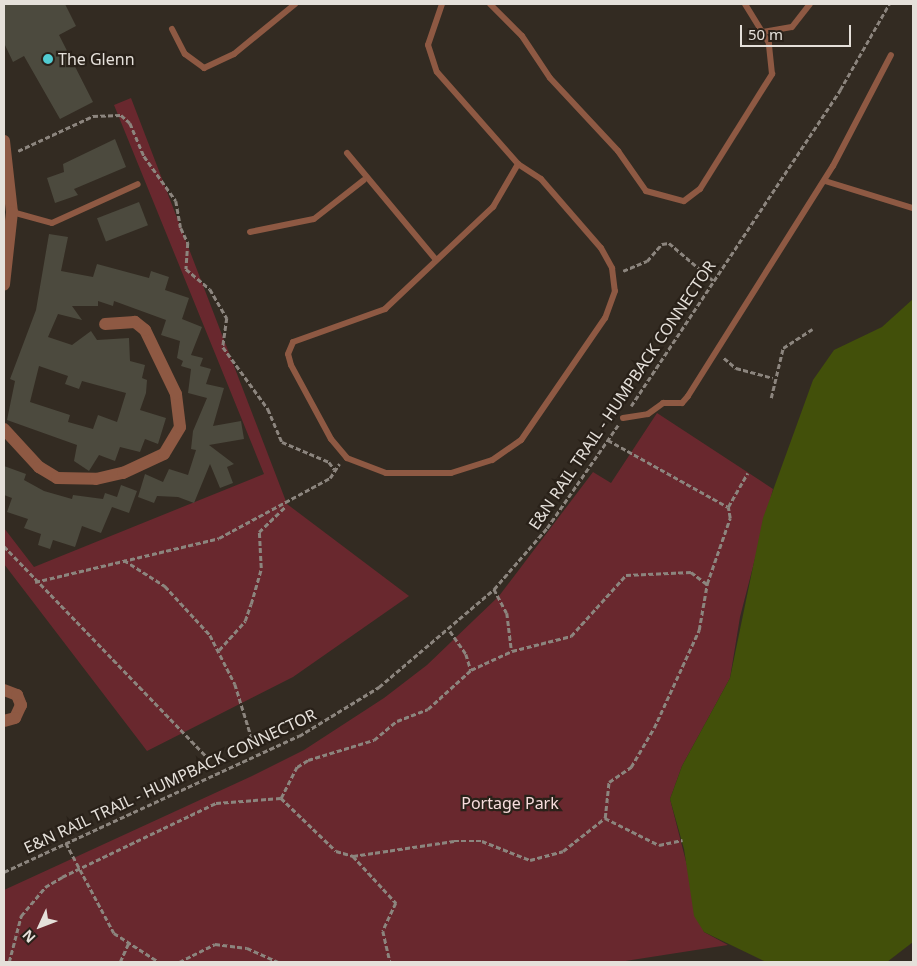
<!DOCTYPE html>
<style>
body{margin:0}
#map{position:relative;width:917px;height:966px;overflow:hidden;background:#332b22;font-family:"Noto Sans",sans-serif}
div>[style]{position:absolute}
[style*='--x']{left:calc(var(--x)*1px);top:calc(var(--y)*1px);width:calc(var(--w)*1px);rotate:calc(var(--a)*1deg)}
.green>*{inset:0;background:#69282e}
.water>*{inset:0;background:#42500a}
.building>*{inset:0;background:#4c4a3e;transform-origin:0 0}
.path>*{height:2.5px;margin-top:-1.25px;transform-origin:0;background:repeating-linear-gradient(90deg,#8c857e 0 5px,transparent 0 7.5px)}
.lane>*{height:6px;margin:-3px;padding:0 3px;transform-origin:3px;border-radius:3px;background:#8e5943}
.street>*{height:12px;margin:-6px;padding:0 6px;transform-origin:6px;border-radius:6px;background:#8e5943}
.dots>*{width:14px;height:14px;translate:-50% -50%;box-sizing:border-box;border:2px solid #292119;border-radius:50%}
span{translate:-50% -50%;white-space:nowrap;text-align:center;line-height:1.15;-webkit-text-stroke:4.5px #292119;paint-order:stroke}
.poi-label{font-size:16px;color:#e5e0da}
.left{translate:0 -50%;text-align:left}
.street-label{font-size:16px;color:#e5e0da}
.park-label{font-size:16px;color:#f6dcdc}
.frame{position:absolute;inset:0;border:5px solid #e5e0da;pointer-events:none}
.north{position:absolute;left:15px;top:901px;width:50px;height:50px;-webkit-text-stroke:4px #292119;paint-order:stroke;rotate:227deg;font-size:14px;font-weight:700;line-height:20px;text-align:center;color:#e5e0da}
.north::after{content:'';display:block;margin:auto;width:18px;height:22px;background:#e5e0da;clip-path:polygon(50% 0,100% 100%,50% 72%,0 100%)}
.scale{position:absolute;left:740px;top:25px;width:111px;height:22px;box-sizing:border-box;border:2px solid #e5e0da;border-top:0;padding-left:6px;font-size:15px;line-height:18px;white-space:nowrap;color:#e5e0da;-webkit-text-stroke:4px #292119;paint-order:stroke}
</style>
<div id="map">
<div class="green">
<div style="clip-path:polygon(131px 98px,287px 504px,409px 596px,293px 677px,147px 751px,4px 564px,4px 528px,34px 567px,264px 474px,114px 105px)"></div>
<div style="clip-path:polygon(657px 413px,773px 489px,740px 617px,730px 678px,682px 766px,670px 799px,704px 932px,728px 945px,619px 962px,4px 962px,4px 890px,252px 776px,304px 750px,384px 698px,427px 665px,499px 596px,593px 472px,611px 483px)"></div>
</div>
<div class="water">
<div style="clip-path:polygon(913px 299px,913px 942px,887px 962px,766px 962px,704px 932px,694px 916px,684px 849px,670px 799px,682px 766px,730px 678px,763px 518px,813px 380px,834px 350px,882px 327px)"></div>
</div>
<div class="building">
<div style="clip-path:polygon(4px 4px,65px 4px,76px 26px,59px 35px,93px 102px,60px 119px,24px 56px,13px 62px,4px 43px)"></div>
<div style="clip-path:polygon(115px 139px,126px 167px,74px 189px,78px 195px,55px 203px,47px 178px,64px 172px,63px 164px)"></div>
<div style="left:139px;top:202px;width:25px;height:45px;rotate:69deg"></div>
<div style="clip-path:polygon(evenodd,49px 234px,68px 237px,61px 271px,93px 277px,97px 264px,149px 278px,151px 271px,169px 277px,165px 290px,189px 298px,182px 319px,202px 327px,191px 355px,203px 358px,200px 366px,211px 369px,206px 384px,224px 388px,213px 426px,241px 421px,244px 439px,209px 445px,234px 464px,227px 467px,233px 483px,220px 488px,210px 464px,194px 503px,178px 497px,157px 496px,154px 503px,138px 497px,145px 474px,163px 482px,169px 469px,188px 475px,196px 450px,191px 449px,193px 431px,207px 398px,188px 393px,191px 369px,181px 366px,183px 361px,177px 358px,180px 341px,161px 335px,166px 320px,114px 301px,113px 306px,98px 301px,98px 306px,72px 306px,82px 320px,58px 314px,48px 337px,72px 345px,91px 331px,97px 340px,129px 338px,130px 361px,145px 365px,142px 378px,147px 380px,146px 393px,140px 410px,166px 418px,158px 444px,145px 439px,140px 452px,120px 447px,115px 461px,99px 455px,89px 471px,74px 461px,77px 445px,7px 420px,15px 381px,10px 379px,36px 310px,49px 234px,39px 366px,68px 376px,65px 384px,79px 389px,82px 381px,126px 393px,117px 422px,98px 415px,93px 429px,68px 422px,70px 415px,30px 402px,39px 366px)"></div>
<div style="clip-path:polygon(4px 466px,26px 474px,24px 480px,44px 491px,72px 499px,73px 495px,103px 499px,105px 493px,117px 497px,121px 485px,137px 491px,129px 513px,112px 507px,101px 533px,82px 526px,75px 547px,53px 540px,50px 549px,38px 545px,41px 534px,24px 528px,28px 519px,7px 512px,12px 498px,4px 495px)"></div>
</div>
<div class="path">
<div style="--x:18;--y:151;--w:83;--a:-25"></div>
<div style="--x:93;--y:116;--w:28;--a:-2"></div>
<div style="--x:121;--y:115;--w:12;--a:42"></div>
<div style="--x:130;--y:123;--w:36;--a:67"></div>
<div style="--x:144;--y:156;--w:55;--a:54.6"></div>
<div style="--x:176;--y:201;--w:27;--a:80"></div>
<div style="--x:181;--y:228;--w:17;--a:65"></div>
<div style="--x:188;--y:243;--w:26;--a:94"></div>
<div style="--x:186;--y:269;--w:31;--a:40"></div>
<div style="--x:210;--y:289;--w:34;--a:60"></div>
<div style="--x:227;--y:318;--w:29;--a:98"></div>
<div style="--x:223;--y:347;--w:77;--a:54"></div>
<div style="--x:268;--y:409;--w:36;--a:67"></div>
<div style="--x:282;--y:442;--w:51;--a:23.1"></div>
<div style="--x:329;--y:462;--w:9;--a:54"></div>
<div style="--x:623;--y:271;--w:26;--a:-23"></div>
<div style="--x:647;--y:261;--w:23;--a:-49"></div>
<div style="--x:662;--y:244;--w:7;--a:-8"></div>
<div style="--x:669;--y:243;--w:59;--a:40.2"></div>
<div style="--x:724;--y:358;--w:16;--a:40"></div>
<div style="--x:736;--y:368;--w:38;--a:15"></div>
<div style="--x:771;--y:398;--w:51;--a:-76.5"></div>
<div style="--x:783;--y:348;--w:35;--a:-33"></div>
<div style="--x:631;--y:406;--w:379;--a:-56.5"></div>
<div style="--x:840;--y:90;--w:99;--a:-60.3"></div>
<div style="--x:608;--y:440;--w:137;--a:29.2"></div>
<div style="--x:4;--y:546;--w:297;--a:46.1"></div>
<div style="--x:124;--y:560;--w:49;--a:32.4"></div>
<div style="--x:165;--y:586;--w:67;--a:47.4"></div>
<div style="--x:210;--y:635;--w:55;--a:63"></div>
<div style="--x:235;--y:684;--w:58;--a:72.8"></div>
<div style="--x:35;--y:582;--w:189;--a:-13.4"></div>
<div style="--x:219;--y:538;--w:126;--a:-28.4"></div>
<div style="--x:330;--y:478;--w:17;--a:-57"></div>
<div style="--x:494;--y:589;--w:27;--a:62"></div>
<div style="--x:507;--y:613;--w:38;--a:83"></div>
<div style="--x:450;--y:631;--w:28;--a:55"></div>
<div style="--x:466;--y:654;--w:17;--a:73"></div>
<div style="--x:219;--y:650;--w:39;--a:-48"></div>
<div style="--x:245;--y:621;--w:18;--a:-71"></div>
<div style="--x:251;--y:604;--w:37;--a:-74"></div>
<div style="--x:261;--y:568;--w:36;--a:-93"></div>
<div style="--x:259;--y:532;--w:37;--a:-44"></div>
<div style="--x:281;--y:798;--w:76;--a:43.9"></div>
<div style="--x:336;--y:851;--w:18;--a:16"></div>
<div style="--x:353;--y:856;--w:102;--a:-8.4"></div>
<div style="--x:454;--y:841;--w:28;--a:0"></div>
<div style="--x:482;--y:841;--w:52;--a:21.6"></div>
<div style="--x:530;--y:860;--w:34;--a:-15"></div>
<div style="--x:563;--y:851;--w:53;--a:-38.2"></div>
<div style="--x:605;--y:818;--w:36;--a:-84"></div>
<div style="--x:609;--y:782;--w:27;--a:-34"></div>
<div style="--x:631;--y:767;--w:45;--a:-59.5"></div>
<div style="--x:654;--y:728;--w:108;--a:-65.3"></div>
<div style="--x:699;--y:630;--w:47;--a:-80.1"></div>
<div style="--x:605;--y:818;--w:60;--a:26.6"></div>
<div style="--x:659;--y:845;--w:24;--a:-12"></div>
<div style="--x:66;--y:843;--w:102;--a:61.9"></div>
<div style="--x:114;--y:933;--w:54;--a:32.8"></div>
<div style="--x:353;--y:856;--w:64;--a:47.5"></div>
<div style="--x:396;--y:903;--w:31;--a:115"></div>
<div style="--x:383;--y:931;--w:32;--a:77"></div>
<div style="--x:4;--y:872;--w:325;--a:-24.8"></div>
<div style="--x:299;--y:736;--w:94;--a:-31.5"></div>
<div style="--x:379;--y:687;--w:151;--a:-40.4"></div>
<div style="--x:494;--y:589;--w:81;--a:-49"></div>
<div style="--x:547;--y:528;--w:125;--a:-55.4"></div>
<div style="--x:9;--y:962;--w:48;--a:-75.4"></div>
<div style="--x:21;--y:916;--w:38;--a:-50"></div>
<div style="--x:45;--y:887;--w:20;--a:-30"></div>
<div style="--x:62;--y:877;--w:171;--a:-25.7"></div>
<div style="--x:216;--y:803;--w:65;--a:-4.4"></div>
<div style="--x:281;--y:798;--w:35;--a:-63"></div>
<div style="--x:297;--y:767;--w:13;--a:-32"></div>
<div style="--x:308;--y:760;--w:69;--a:-16.9"></div>
<div style="--x:374;--y:740;--w:30;--a:-40"></div>
<div style="--x:397;--y:721;--w:33;--a:-21"></div>
<div style="--x:428;--y:709;--w:58;--a:-42.2"></div>
<div style="--x:471;--y:670;--w:45;--a:-24.9"></div>
<div style="--x:512;--y:651;--w:61;--a:-14.3"></div>
<div style="--x:571;--y:636;--w:82;--a:-48"></div>
<div style="--x:626;--y:575;--w:65;--a:-2.6"></div>
<div style="--x:691;--y:572;--w:20;--a:37"></div>
<div style="--x:707;--y:584;--w:70;--a:-70.8"></div>
<div style="--x:730;--y:518;--w:11;--a:-100"></div>
<div style="--x:728;--y:507;--w:39;--a:-60"></div>
<div style="--x:120;--y:962;--w:20;--a:-66"></div>
<div style="--x:179;--y:962;--w:40;--a:-26.6"></div>
<div style="--x:215;--y:944;--w:32;--a:7"></div>
<div style="--x:247;--y:948;--w:34;--a:24"></div>
</div>
<div class="lane">
<div style="--x:442;--y:4;--w:43;--a:108.9"></div>
<div style="--x:428;--y:45;--w:28;--a:72"></div>
<div style="--x:437;--y:72;--w:123;--a:48.6"></div>
<div style="--x:518;--y:164;--w:27;--a:33"></div>
<div style="--x:541;--y:179;--w:91;--a:49"></div>
<div style="--x:601;--y:248;--w:23;--a:61"></div>
<div style="--x:612;--y:268;--w:23;--a:83"></div>
<div style="--x:615;--y:291;--w:29;--a:110"></div>
<div style="--x:605;--y:318;--w:148;--a:124.5"></div>
<div style="--x:521;--y:440;--w:35;--a:145"></div>
<div style="--x:492;--y:460;--w:43;--a:162.4"></div>
<div style="--x:451;--y:473;--w:65;--a:180"></div>
<div style="--x:386;--y:473;--w:42;--a:-159"></div>
<div style="--x:347;--y:458;--w:25;--a:-130"></div>
<div style="--x:331;--y:439;--w:84;--a:-118.4"></div>
<div style="--x:291;--y:365;--w:11;--a:-105"></div>
<div style="--x:288;--y:354;--w:13;--a:-67"></div>
<div style="--x:293;--y:342;--w:98;--a:-19.7"></div>
<div style="--x:385;--y:309;--w:149;--a:-43.4"></div>
<div style="--x:493;--y:207;--w:50;--a:-59.8"></div>
<div style="--x:490;--y:4;--w:45;--a:45"></div>
<div style="--x:522;--y:36;--w:50;--a:56.3"></div>
<div style="--x:550;--y:78;--w:100;--a:47"></div>
<div style="--x:618;--y:151;--w:49;--a:55"></div>
<div style="--x:646;--y:191;--w:39;--a:15"></div>
<div style="--x:684;--y:201;--w:20;--a:-37"></div>
<div style="--x:700;--y:189;--w:136;--a:-57.9"></div>
<div style="--x:772;--y:74;--w:31;--a:-96"></div>
<div style="--x:769;--y:43;--w:46;--a:-121.6"></div>
<div style="--x:172;--y:29;--w:28;--a:63"></div>
<div style="--x:185;--y:54;--w:24;--a:36"></div>
<div style="--x:204;--y:68;--w:33;--a:-25"></div>
<div style="--x:234;--y:54;--w:79;--a:-39.3"></div>
<div style="--x:763;--y:32;--w:29;--a:-10"></div>
<div style="--x:792;--y:27;--w:29;--a:-52"></div>
<div style="--x:347;--y:153;--w:139;--a:50.2"></div>
<div style="--x:825;--y:181;--w:92;--a:17.1"></div>
<div style="--x:12;--y:212;--w:41;--a:15.4"></div>
<div style="--x:52;--y:223;--w:94;--a:-24.4"></div>
<div style="--x:250;--y:232;--w:65;--a:-11.5"></div>
<div style="--x:314;--y:219;--w:63;--a:-38"></div>
<div style="--x:623;--y:418;--w:25;--a:-9"></div>
<div style="--x:648;--y:414;--w:19;--a:-36"></div>
<div style="--x:663;--y:403;--w:19;--a:0"></div>
<div style="--x:682;--y:403;--w:9;--a:-49"></div>
<div style="--x:688;--y:396;--w:272;--a:-57.8"></div>
<div style="--x:833;--y:166;--w:125;--a:-62.4"></div>
</div>
<div class="street">
<div style="--x:4;--y:141;--w:71;--a:83.6"></div>
<div style="--x:12;--y:212;--w:73;--a:96.3"></div>
<div style="--x:4;--y:429;--w:52;--a:47.4"></div>
<div style="--x:39;--y:467;--w:21;--a:31"></div>
<div style="--x:57;--y:478;--w:39;--a:1"></div>
<div style="--x:96;--y:479;--w:28;--a:-13"></div>
<div style="--x:123;--y:473;--w:45;--a:-24.9"></div>
<div style="--x:164;--y:454;--w:31;--a:-59"></div>
<div style="--x:180;--y:427;--w:33;--a:-97"></div>
<div style="--x:176;--y:394;--w:71;--a:-115.8"></div>
<div style="--x:145;--y:330;--w:13;--a:-141"></div>
<div style="--x:135;--y:322;--w:30;--a:176"></div>
<div style="--x:4;--y:690;--w:14;--a:21"></div>
<div style="--x:17;--y:695;--w:11;--a:68"></div>
<div style="--x:21;--y:705;--w:14;--a:115"></div>
<div style="--x:15;--y:718;--w:11;--a:165"></div>
</div>
<div class="dots">
<div style="left:48px;top:59px;background:#51ccd2"></div>
</div>
<div class="poi-label">
<span class="left" style="left:58px;top:59px">The Glenn</span>
</div>
<div class="street-label">
<span style="left:622px;top:395px;rotate:-56deg">E&amp;N RAIL TRAIL - HUMPBACK CONNECTOR</span>
<span style="left:170px;top:781px;rotate:-25deg">E&amp;N RAIL TRAIL - HUMPBACK CONNECTOR</span>
</div>
<div class="park-label">
<span style="left:510px;top:803px">Portage Park</span>
</div>
<div class="frame"></div>
<div class="north">N</div>
<div class="scale">50 m</div>
</div>
